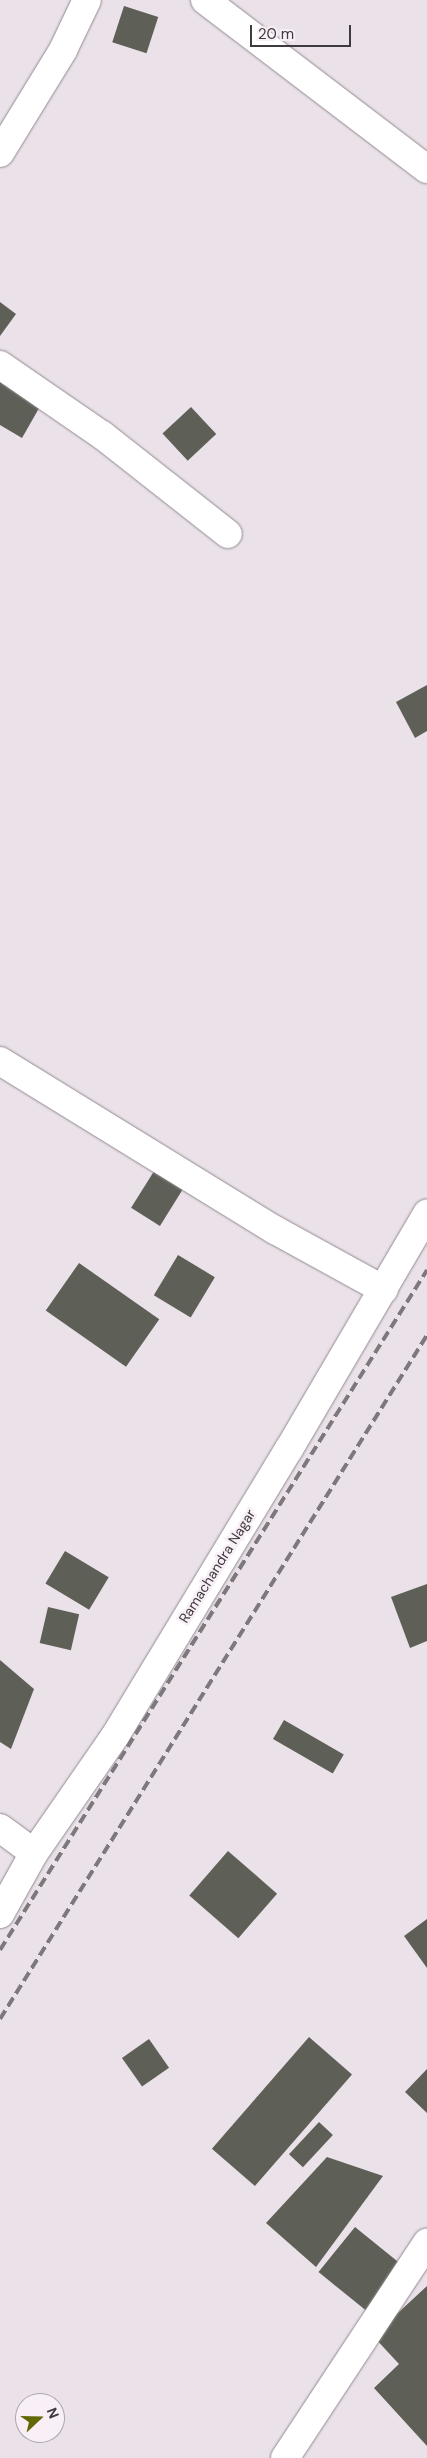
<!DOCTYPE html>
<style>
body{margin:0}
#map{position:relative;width:427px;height:2458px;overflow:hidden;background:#ebe2e9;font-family:"DM Sans",sans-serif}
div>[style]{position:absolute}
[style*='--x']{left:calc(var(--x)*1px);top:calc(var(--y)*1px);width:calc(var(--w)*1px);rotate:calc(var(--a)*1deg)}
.building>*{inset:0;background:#5e5f56;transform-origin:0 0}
.roads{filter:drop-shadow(0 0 1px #928a91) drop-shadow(0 0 1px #928a91)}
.minor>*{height:28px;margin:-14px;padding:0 14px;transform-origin:14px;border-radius:14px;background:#fff}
.rail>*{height:4px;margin-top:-2px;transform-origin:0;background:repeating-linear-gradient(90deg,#7d787c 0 10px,transparent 0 15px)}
span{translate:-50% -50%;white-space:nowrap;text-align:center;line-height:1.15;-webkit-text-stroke:5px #f8eff7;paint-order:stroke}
.street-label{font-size:14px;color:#3e3b3e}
.north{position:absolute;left:15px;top:2393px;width:50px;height:50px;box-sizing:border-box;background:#f8eff7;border:1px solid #aea7ad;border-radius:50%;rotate:69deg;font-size:14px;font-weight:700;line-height:20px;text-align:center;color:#3e3b3e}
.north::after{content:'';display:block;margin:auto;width:18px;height:22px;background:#636806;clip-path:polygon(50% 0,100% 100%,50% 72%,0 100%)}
.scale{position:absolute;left:250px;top:25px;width:101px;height:22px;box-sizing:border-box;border:2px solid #3e3b3e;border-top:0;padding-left:6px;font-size:15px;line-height:18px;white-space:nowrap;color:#3e3b3e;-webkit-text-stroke:4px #f8eff7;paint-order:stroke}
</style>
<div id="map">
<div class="building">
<div style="left:124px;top:6px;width:36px;height:38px;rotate:18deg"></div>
<div style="clip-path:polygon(0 302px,16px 314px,0 336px)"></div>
<div style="clip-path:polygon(0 379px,42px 403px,22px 438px,0 425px)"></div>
<div style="left:191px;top:407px;width:37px;height:39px;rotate:47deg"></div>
<div style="clip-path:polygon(427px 685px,427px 731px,415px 738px,396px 702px)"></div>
<div style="left:156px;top:1168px;width:34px;height:47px;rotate:32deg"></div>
<div style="left:178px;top:1255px;width:43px;height:47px;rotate:31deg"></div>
<div style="left:79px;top:1263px;width:98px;height:58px;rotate:35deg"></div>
<div style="left:65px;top:1551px;width:51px;height:38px;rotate:31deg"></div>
<div style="clip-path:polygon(427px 1584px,427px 1641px,410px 1648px,391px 1597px)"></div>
<div style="left:48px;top:1607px;width:32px;height:37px;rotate:13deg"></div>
<div style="clip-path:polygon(0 1660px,34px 1689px,11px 1749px,0 1742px)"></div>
<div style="left:284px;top:1720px;width:69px;height:22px;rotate:30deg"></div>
<div style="left:228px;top:1851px;width:65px;height:59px;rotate:41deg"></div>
<div style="clip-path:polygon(427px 1919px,427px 1968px,404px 1936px)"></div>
<div style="left:309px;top:2037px;width:57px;height:148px;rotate:41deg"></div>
<div style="left:149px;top:2039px;width:35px;height:33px;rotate:55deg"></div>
<div style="clip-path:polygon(427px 2069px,427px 2113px,405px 2092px)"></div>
<div style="left:319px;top:2122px;width:19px;height:44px;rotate:43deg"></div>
<div style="clip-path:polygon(327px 2157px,383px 2176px,316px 2267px,266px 2223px)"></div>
<div style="left:355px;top:2227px;width:64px;height:58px;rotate:39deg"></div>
<div style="clip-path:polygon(427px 2286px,427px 2446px,374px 2388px,399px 2364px,373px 2336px)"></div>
</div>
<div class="roads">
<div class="minor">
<div style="--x:205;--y:0;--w:279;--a:37.3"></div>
<div style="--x:0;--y:153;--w:121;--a:-58.5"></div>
<div style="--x:63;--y:50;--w:55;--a:-64.4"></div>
<div style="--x:0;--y:365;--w:124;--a:34.5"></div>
<div style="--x:102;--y:435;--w:160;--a:38.2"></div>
<div style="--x:0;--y:1061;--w:323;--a:31.6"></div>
<div style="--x:275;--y:1230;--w:124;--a:28.8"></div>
<div style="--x:0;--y:1828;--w:42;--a:36.3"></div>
<div style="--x:0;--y:1914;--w:70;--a:-60.9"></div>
<div style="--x:34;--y:1853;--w:142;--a:-55.3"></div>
<div style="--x:115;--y:1736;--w:336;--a:-58.8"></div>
<div style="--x:289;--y:1449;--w:273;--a:-59.6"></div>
<div style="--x:285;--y:2458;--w:258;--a:-56.6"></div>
</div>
</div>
<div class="rail">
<div style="--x:0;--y:1950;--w:803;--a:-57.87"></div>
<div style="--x:0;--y:2019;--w:806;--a:-58.02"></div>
</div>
<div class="street-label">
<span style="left:217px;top:1566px;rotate:-58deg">Ramachandra Nagar</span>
</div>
<div class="north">N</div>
<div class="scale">20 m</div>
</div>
